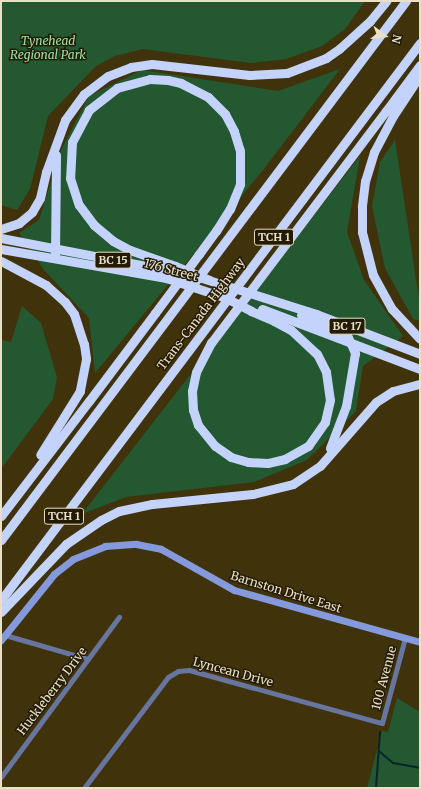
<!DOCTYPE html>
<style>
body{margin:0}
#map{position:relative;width:421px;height:789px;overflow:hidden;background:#40330b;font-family:Merriweather,serif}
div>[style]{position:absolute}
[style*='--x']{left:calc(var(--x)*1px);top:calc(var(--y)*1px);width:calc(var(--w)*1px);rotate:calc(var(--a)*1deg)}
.green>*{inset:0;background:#235831}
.stream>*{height:2px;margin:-1px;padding:0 1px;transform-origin:1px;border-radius:1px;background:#07252a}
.street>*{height:5px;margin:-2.5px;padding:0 2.5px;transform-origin:2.5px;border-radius:2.5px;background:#68769f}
.secondary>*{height:7px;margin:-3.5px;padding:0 3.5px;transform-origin:3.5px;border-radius:3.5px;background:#849adc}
.highway>*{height:9px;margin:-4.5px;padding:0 4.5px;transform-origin:4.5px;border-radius:4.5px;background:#c4d3fc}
span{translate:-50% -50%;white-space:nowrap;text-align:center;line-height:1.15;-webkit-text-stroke:3px #231b06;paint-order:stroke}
.shield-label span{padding:1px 3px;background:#231b06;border:1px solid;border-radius:3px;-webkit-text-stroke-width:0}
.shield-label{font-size:11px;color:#eae0c6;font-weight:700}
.park-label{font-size:12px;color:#94e4a4;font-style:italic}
.street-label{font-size:12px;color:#eae0c6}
.frame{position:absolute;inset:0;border:2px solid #eae0c6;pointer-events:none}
.north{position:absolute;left:365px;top:16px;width:40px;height:40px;-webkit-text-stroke:3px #231b06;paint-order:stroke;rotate:105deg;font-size:11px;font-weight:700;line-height:16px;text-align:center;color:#eae0c6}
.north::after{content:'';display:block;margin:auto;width:14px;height:18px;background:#eae0c6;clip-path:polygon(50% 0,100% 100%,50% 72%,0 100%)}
</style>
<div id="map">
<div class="green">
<div style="clip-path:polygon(1px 1px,365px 1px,345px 29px,322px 46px,286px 59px,251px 63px,143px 49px,115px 56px,96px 66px,48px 116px,30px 189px,17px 210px,1px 205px)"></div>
<div style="clip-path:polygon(340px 69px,263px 170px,95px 373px,89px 318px,44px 270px,19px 233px,39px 220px,61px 150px,89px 96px,142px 70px,278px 91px)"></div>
<div style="clip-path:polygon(395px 140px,420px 306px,420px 321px,413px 319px,385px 268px,372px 206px,380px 162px)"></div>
<div style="clip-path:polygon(360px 156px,347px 232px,364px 280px,403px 336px,363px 366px,356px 411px,307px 460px,254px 482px,126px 497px,82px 514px)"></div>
<div style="clip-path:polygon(22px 306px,41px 323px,57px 377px,53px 399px,1px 469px,1px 340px,11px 342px)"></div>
<div style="clip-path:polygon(397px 698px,420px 712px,420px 788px,367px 788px,382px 731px,388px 732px)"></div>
</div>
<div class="stream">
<div style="--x:380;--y:752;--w:17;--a:40"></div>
<div style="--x:393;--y:763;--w:27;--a:10"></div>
<div style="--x:376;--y:788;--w:56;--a:-85.9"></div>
</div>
<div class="street">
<div style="--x:5;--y:635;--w:86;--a:16.1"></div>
<div style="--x:1;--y:777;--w:199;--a:-53.6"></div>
<div style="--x:84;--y:788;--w:139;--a:-52.9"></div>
<div style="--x:168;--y:677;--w:12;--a:-31"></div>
<div style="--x:178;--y:671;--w:11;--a:-5"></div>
<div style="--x:189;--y:670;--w:200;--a:15.4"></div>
<div style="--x:382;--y:723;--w:88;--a:-74.9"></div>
</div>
<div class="secondary">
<div style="--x:1;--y:640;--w:85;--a:-51.2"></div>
<div style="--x:54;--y:574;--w:24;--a:-38"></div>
<div style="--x:73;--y:559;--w:35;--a:-22"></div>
<div style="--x:105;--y:546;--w:31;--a:-4"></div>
<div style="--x:136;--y:544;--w:25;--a:11"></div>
<div style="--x:161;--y:549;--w:84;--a:29.3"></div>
<div style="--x:234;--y:590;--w:193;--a:15.6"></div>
</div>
<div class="highway">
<div style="--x:420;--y:75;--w:49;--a:123.4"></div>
<div style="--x:393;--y:116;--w:41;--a:117.8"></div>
<div style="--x:374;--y:152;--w:30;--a:107"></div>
<div style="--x:365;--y:181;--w:26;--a:97"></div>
<div style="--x:362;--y:207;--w:25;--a:90"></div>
<div style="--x:362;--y:232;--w:44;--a:75.7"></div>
<div style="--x:373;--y:275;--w:39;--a:61"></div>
<div style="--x:392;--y:309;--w:41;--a:47"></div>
<div style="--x:1;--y:229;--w:19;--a:-18"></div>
<div style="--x:19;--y:223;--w:17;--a:-40"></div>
<div style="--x:32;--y:212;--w:16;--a:-60"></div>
<div style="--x:40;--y:198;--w:27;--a:-77"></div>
<div style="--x:46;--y:172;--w:55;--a:-69.9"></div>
<div style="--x:65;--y:120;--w:32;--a:-54"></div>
<div style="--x:84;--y:94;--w:30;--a:-37"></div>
<div style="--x:108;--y:76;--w:25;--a:-21"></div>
<div style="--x:131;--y:67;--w:21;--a:-8"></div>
<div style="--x:152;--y:64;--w:98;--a:6.5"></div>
<div style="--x:249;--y:75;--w:38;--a:-3"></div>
<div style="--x:287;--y:73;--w:42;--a:-21"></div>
<div style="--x:326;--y:58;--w:16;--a:-35"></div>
<div style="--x:339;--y:49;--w:42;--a:-42.1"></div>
<div style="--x:370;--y:21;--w:26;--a:-51"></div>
<div style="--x:1;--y:238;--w:175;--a:10.9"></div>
<div style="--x:1;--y:249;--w:168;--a:10"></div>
<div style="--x:166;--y:278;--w:66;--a:18.4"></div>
<div style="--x:55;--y:254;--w:99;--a:-89.4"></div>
<div style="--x:1;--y:261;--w:51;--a:28.1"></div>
<div style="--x:46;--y:285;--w:25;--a:42"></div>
<div style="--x:65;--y:302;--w:15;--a:53"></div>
<div style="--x:74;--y:314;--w:32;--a:72"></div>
<div style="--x:84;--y:344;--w:15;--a:82"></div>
<div style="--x:86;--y:359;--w:33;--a:101"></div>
<div style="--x:80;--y:391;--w:75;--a:122"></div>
<div style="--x:202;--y:278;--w:120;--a:17.5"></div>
<div style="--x:316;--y:314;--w:111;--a:21"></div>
<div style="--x:224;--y:297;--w:30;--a:27"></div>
<div style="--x:251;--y:311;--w:25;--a:23"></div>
<div style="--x:274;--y:321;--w:19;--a:28"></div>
<div style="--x:291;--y:330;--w:35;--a:43"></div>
<div style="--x:317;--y:354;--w:20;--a:63"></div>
<div style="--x:326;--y:372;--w:28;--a:82"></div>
<div style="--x:330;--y:400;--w:23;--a:103"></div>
<div style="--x:325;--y:422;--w:29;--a:125"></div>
<div style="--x:308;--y:446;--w:26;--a:151"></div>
<div style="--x:285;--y:459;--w:18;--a:167"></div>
<div style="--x:267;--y:463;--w:19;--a:-177"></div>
<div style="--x:248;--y:462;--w:18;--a:-164"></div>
<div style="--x:231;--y:457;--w:19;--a:-145"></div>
<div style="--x:215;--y:446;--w:27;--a:-129"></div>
<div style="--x:198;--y:425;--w:16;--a:-108"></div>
<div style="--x:193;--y:410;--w:19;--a:-93"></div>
<div style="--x:192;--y:391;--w:19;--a:-78"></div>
<div style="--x:196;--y:372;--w:33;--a:-63"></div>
<div style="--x:211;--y:343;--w:291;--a:-53"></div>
<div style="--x:386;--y:111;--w:57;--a:-53.5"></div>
<div style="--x:262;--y:309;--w:169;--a:20.8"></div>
<div style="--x:301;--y:315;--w:50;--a:23.5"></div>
<div style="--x:347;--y:335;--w:20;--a:66"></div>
<div style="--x:355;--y:353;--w:54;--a:99.6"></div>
<div style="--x:346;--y:406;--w:45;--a:110.9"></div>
<div style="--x:1;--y:516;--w:145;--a:-52.6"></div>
<div style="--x:89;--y:401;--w:110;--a:-53.1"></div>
<div style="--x:155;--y:313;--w:74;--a:-53.3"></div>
<div style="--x:199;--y:254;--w:29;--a:-54"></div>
<div style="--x:216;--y:231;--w:26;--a:-58"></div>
<div style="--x:230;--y:209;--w:27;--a:-68"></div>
<div style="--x:240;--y:184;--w:33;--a:-90"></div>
<div style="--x:240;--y:151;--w:21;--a:-107"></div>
<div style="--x:234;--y:131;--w:19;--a:-118"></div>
<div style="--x:225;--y:114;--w:24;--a:-135"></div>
<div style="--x:208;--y:97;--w:30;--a:-153"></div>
<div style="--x:181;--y:83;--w:13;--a:-167"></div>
<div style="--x:168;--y:80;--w:18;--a:-177"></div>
<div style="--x:150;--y:79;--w:34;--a:165"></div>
<div style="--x:117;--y:88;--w:36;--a:142"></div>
<div style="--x:89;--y:110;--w:36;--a:118"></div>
<div style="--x:72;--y:142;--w:36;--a:93"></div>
<div style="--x:70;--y:178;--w:28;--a:72"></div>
<div style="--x:79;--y:205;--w:25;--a:53"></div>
<div style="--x:94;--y:225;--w:25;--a:40"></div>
<div style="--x:113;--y:241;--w:19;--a:28"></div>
<div style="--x:130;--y:250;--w:48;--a:19.6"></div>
<div style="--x:175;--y:266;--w:37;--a:22"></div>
<div style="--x:1;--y:540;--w:674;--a:-53.08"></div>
<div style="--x:1;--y:600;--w:697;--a:-53.05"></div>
<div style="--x:1;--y:612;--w:94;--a:-46.3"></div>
<div style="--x:66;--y:544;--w:42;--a:-34.4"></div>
<div style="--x:101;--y:520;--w:20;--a:-27"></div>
<div style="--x:119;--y:511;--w:34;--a:-12"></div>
<div style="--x:152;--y:504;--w:101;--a:-5.7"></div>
<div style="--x:253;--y:494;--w:41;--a:-14"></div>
<div style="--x:293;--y:484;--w:32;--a:-34"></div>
<div style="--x:320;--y:466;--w:85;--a:-48.8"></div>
<div style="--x:376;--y:402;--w:20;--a:-33"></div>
<div style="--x:393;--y:391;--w:28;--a:-15"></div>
</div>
<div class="shield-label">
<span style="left:274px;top:237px">TCH 1</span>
<span style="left:113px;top:260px">BC 15</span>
<span style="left:347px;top:326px">BC 17</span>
<span style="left:64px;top:516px">TCH 1</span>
</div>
<div class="park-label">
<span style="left:48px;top:48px">Tynehead<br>Regional Park</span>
</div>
<div class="street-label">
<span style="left:171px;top:270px;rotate:15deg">176 Street</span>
<span style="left:201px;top:314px;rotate:-53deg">Trans-Canada Highway</span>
<span style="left:286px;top:592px;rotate:17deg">Barnston Drive East</span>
<span style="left:233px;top:672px;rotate:15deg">Lyncean Drive</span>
<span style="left:384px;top:678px;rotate:-75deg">100 Avenue</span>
<span style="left:52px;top:691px;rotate:-53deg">Huckleberry Drive</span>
</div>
<div class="frame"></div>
<div class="north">N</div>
</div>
